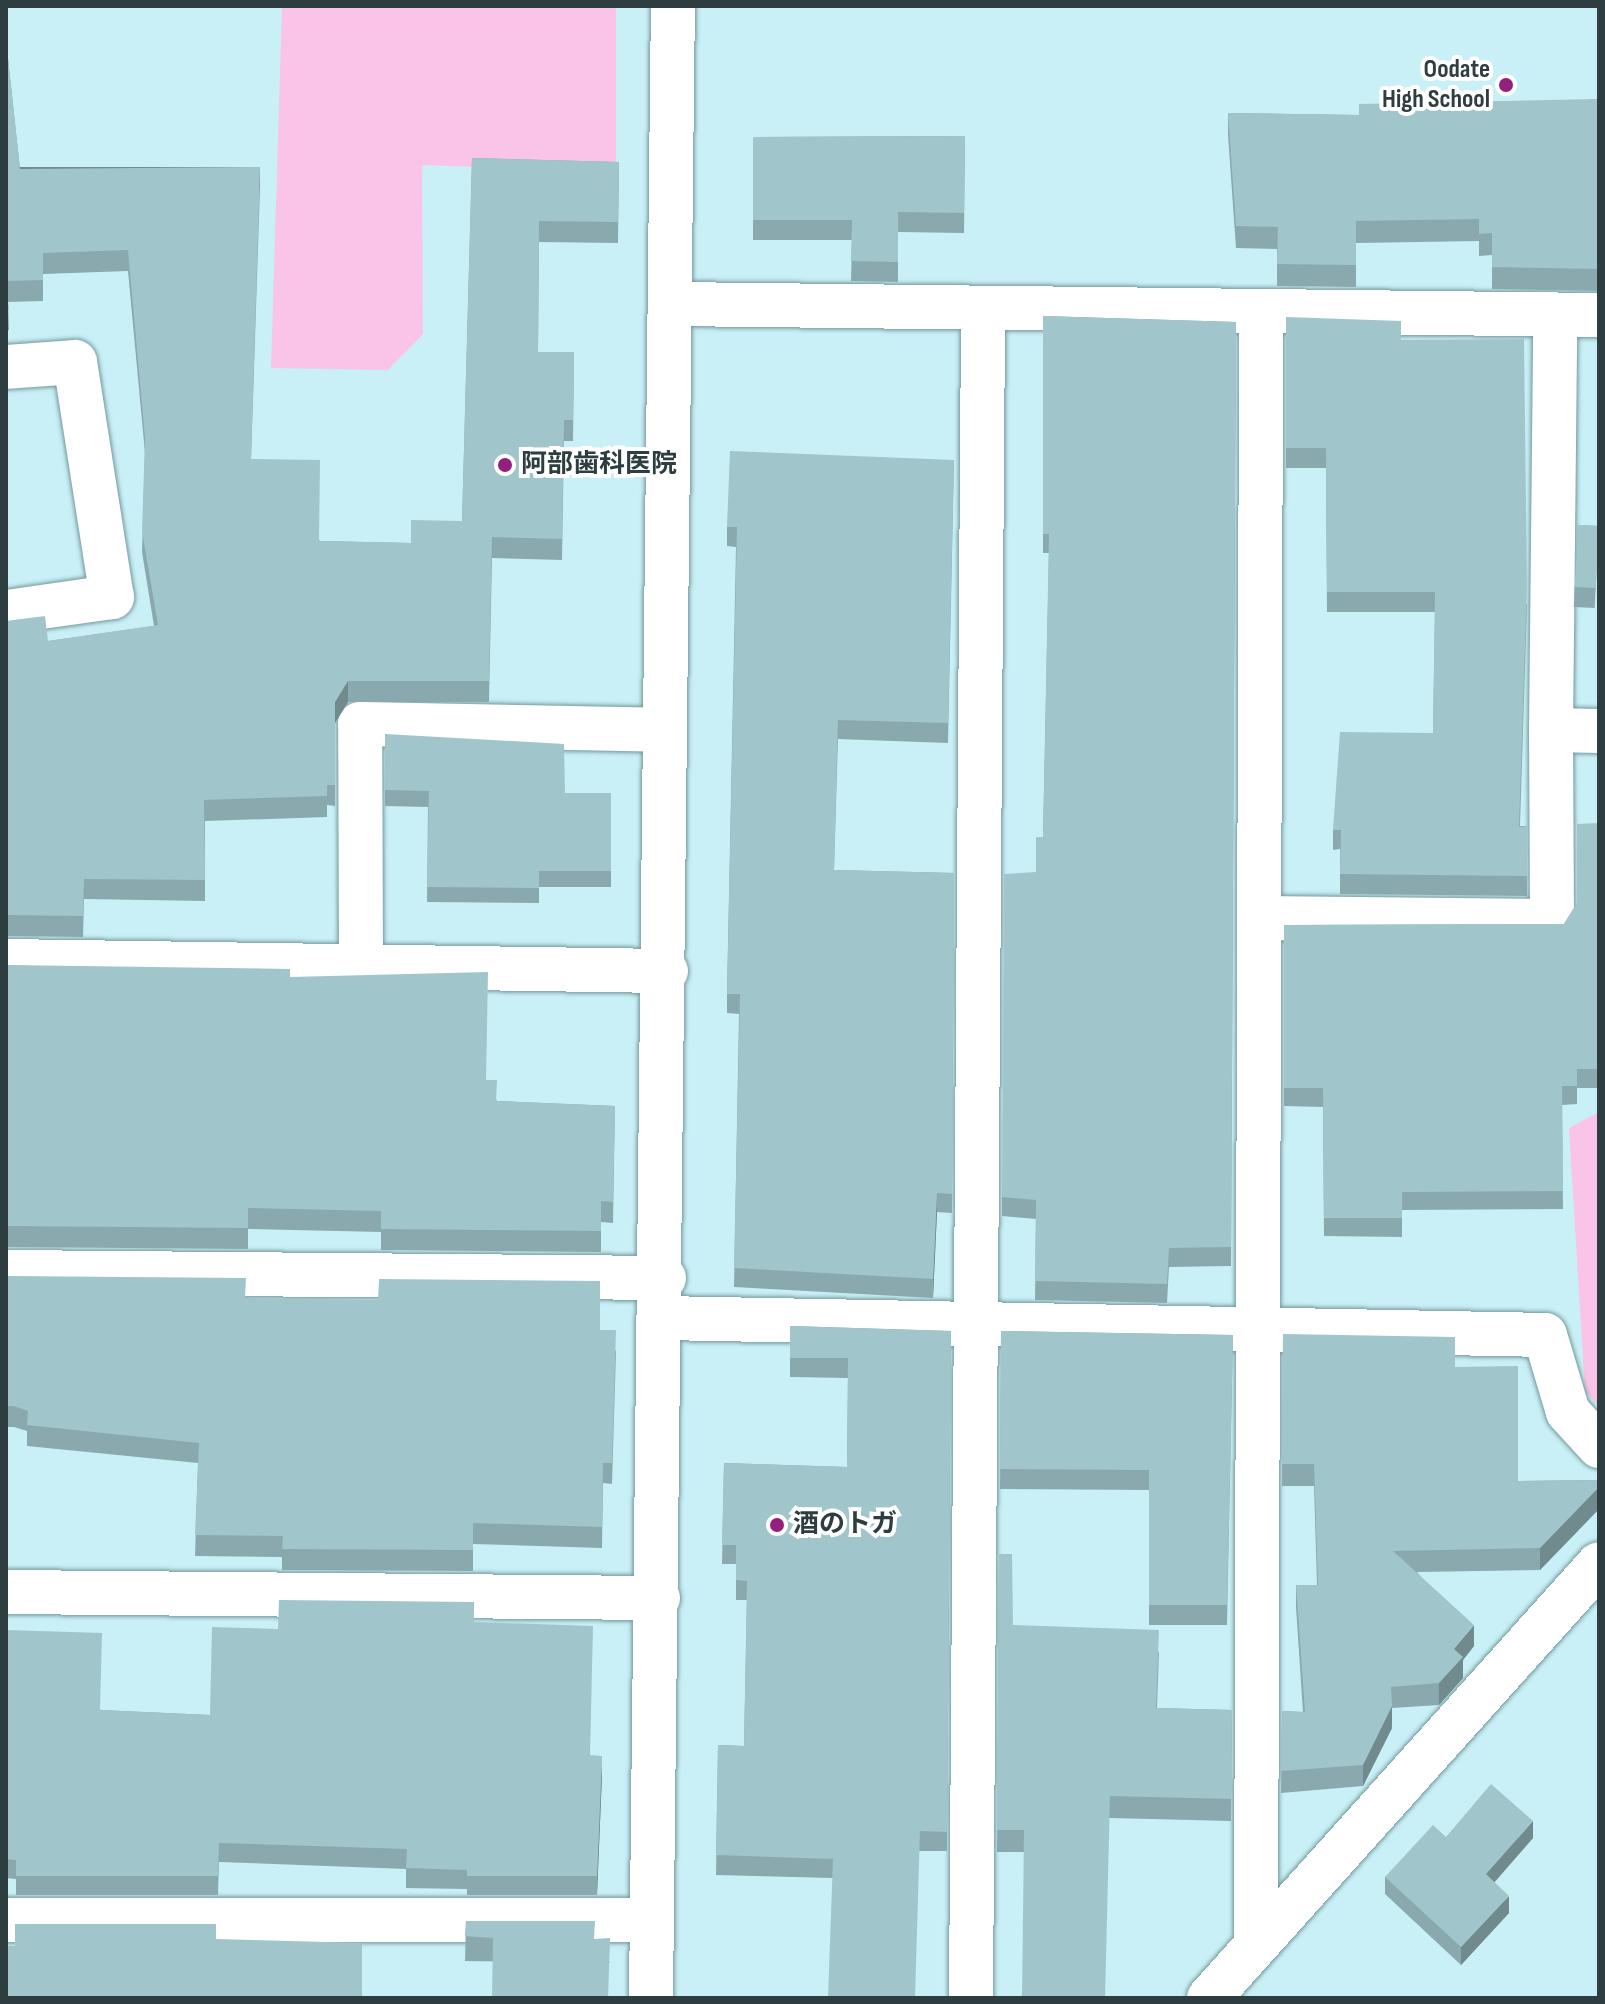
<!DOCTYPE html>
<meta charset="utf-8">
<style>
body{margin:0}
#map{position:relative;width:1605px;height:2004px;overflow:hidden;background:#c9f0f6;font-family:"Sofia Sans Condensed","Noto Sans JP",sans-serif}
div>[style]{position:absolute}
[style*='--x']{left:calc(var(--x)*1px);top:calc(var(--y)*1px);width:calc(var(--w)*1px);rotate:calc(var(--a)*1deg)}
.green>*{inset:0;background:#f9c4e8}
.roads{filter:drop-shadow(0 0 2px #74989e) drop-shadow(0 0 2px #74989e)}
.minor>*{height:44px;margin:-22px;padding:0 22px;transform-origin:22px;border-radius:22px;background:#fff}
.tertiary>*{height:44px;margin:-22px;padding:0 22px;transform-origin:22px;border-radius:22px;background:#fff}
.wall>*{inset:0;background:#8aa9af;transform-origin:0 0}
.shaded-wall>*{inset:0;background:#708a8e;transform-origin:0 0}
.building>*{inset:0;background:#a0c5cb;transform-origin:0 0}
.dots>*{width:22px;height:22px;translate:-50% -50%;box-sizing:border-box;border:4px solid #fff;border-radius:50%}
span{translate:-50% -50%;white-space:nowrap;text-align:center;line-height:1.15;-webkit-text-stroke:8px #fff;paint-order:stroke}
.poi-label{font-size:26px;color:#2e3d3f;font-weight:700}
.right{translate:-100% -50%;text-align:right}
.left{translate:0 -50%;text-align:left}
.frame{position:absolute;inset:0;border:8px solid #2e3d3f;pointer-events:none}
</style>
<div id="map">
<div class="green">
<div style="clip-path:polygon(282px 6px,616px 6px,616px 172px,422px 165px,423px 334px,388px 370px,271px 368px)"></div>
<div style="clip-path:polygon(1599px 1112px,1599px 1406px,1585px 1391px,1569px 1128px)"></div>
</div>
<div class="roads">
<div class="minor">
<div style="--x:673;--y:304;--w:926;--a:0.68"></div>
<div style="--x:6;--y:367;--w:69;--a:-4.1"></div>
<div style="--x:75;--y:362;--w:238;--a:81.1"></div>
<div style="--x:112;--y:597;--w:107;--a:171.9"></div>
<div style="--x:1551;--y:730;--w:415;--a:-89.4"></div>
<div style="--x:1259;--y:918;--w:293;--a:0.6"></div>
<div style="--x:1552;--y:921;--w:191;--a:-90.3"></div>
<div style="--x:1551;--y:730;--w:48;--a:1.2"></div>
<div style="--x:6;--y:961;--w:660;--a:0.87"></div>
<div style="--x:361;--y:963;--w:239;--a:-90.2"></div>
<div style="--x:360;--y:724;--w:305;--a:1.1"></div>
<div style="--x:6;--y:1272;--w:658;--a:0.52"></div>
<div style="--x:663;--y:1318;--w:882;--a:1.1"></div>
<div style="--x:1545;--y:1335;--w:80;--a:73.4"></div>
<div style="--x:1568;--y:1412;--w:46;--a:47.6"></div>
<div style="--x:6;--y:1592;--w:652;--a:0.53"></div>
<div style="--x:6;--y:1920;--w:646;--a:0"></div>
<div style="--x:1256;--y:1944;--w:1632;--a:-89.82"></div>
<div style="--x:971;--y:1998;--w:1685;--a:-89.59"></div>
<div style="--x:1209;--y:1998;--w:583;--a:-48.06"></div>
</div>
<div class="tertiary">
<div style="--x:651;--y:1998;--w:1992;--a:-89.37"></div>
</div>
</div>
<div class="wall">
<div style="clip-path:polygon(6px 40px,20px 169px,260px 188px,251px 459px,320px 541px,411px 543px,462px 521px,472px 158px,619px 162px,618px 243px,539px 242px,538px 352px,574px 352px,573px 441px,564px 441px,562px 560px,492px 558px,489px 702px,348px 702px,335px 723px,335px 806px,327px 805px,327px 817px,205px 821px,205px 901px,84px 899px,83px 937px,6px 936px,6px 621px,48px 641px,154px 626px,142px 552px,145px 453px,128px 271px,43px 274px,43px 301px,8px 302px,9px 330px,6px 331px)"></div>
<div style="clip-path:polygon(1599px 99px,1599px 291px,1492px 289px,1492px 255px,1479px 256px,1479px 241px,1356px 243px,1356px 287px,1277px 286px,1277px 249px,1236px 248px,1228px 135px,1228px 113px,1359px 115px)"></div>
<div style="clip-path:polygon(965px 136px,964px 233px,898px 232px,898px 282px,851px 281px,852px 240px,753px 240px,753px 137px)"></div>
<div style="clip-path:polygon(1043px 316px,1236px 322px,1231px 1266px,1169px 1267px,1167px 1303px,1035px 1300px,1036px 1219px,1002px 1216px,1002px 1197px,1036px 872px,1043px 837px,1049px 553px,1043px 553px)"></div>
<div style="clip-path:polygon(1286px 317px,1401px 340px,1527px 605px,1520px 826px,1527px 826px,1527px 896px,1340px 894px,1340px 849px,1333px 850px,1333px 830px,1433px 733px,1435px 612px,1327px 612px,1326px 468px,1286px 468px)"></div>
<div style="clip-path:polygon(954px 460px,948px 743px,838px 739px,834px 870px,954px 873px,952px 1213px,937px 1212px,933px 1298px,734px 1287px,739px 1014px,727px 1013px,727px 994px,736px 547px,727px 546px,727px 527px)"></div>
<div style="left:1578px;top:525px;width:21px;height:82px;rotate:3deg"></div>
<div style="clip-path:polygon(385px 734px,565px 793px,611px 793px,611px 887px,539px 887px,539px 903px,427px 902px,428px 807px,385px 806px)"></div>
<div style="clip-path:polygon(1599px 823px,1599px 1088px,1577px 1088px,1577px 1104px,1562px 1105px,1563px 1209px,1402px 1210px,1402px 1237px,1324px 1236px,1323px 1107px,1284px 1106px,1284px 925px,1564px 924px,1577px 903px)"></div>
<div style="clip-path:polygon(6px 965px,290px 977px,486px 1080px,497px 1101px,615px 1106px,613px 1223px,601px 1222px,601px 1252px,381px 1250px,381px 1232px,248px 1229px,248px 1249px,6px 1247px)"></div>
<div style="clip-path:polygon(6px 1276px,600px 1330px,616px 1351px,612px 1484px,603px 1483px,602px 1548px,473px 1544px,473px 1571px,282px 1570px,282px 1557px,195px 1556px,198px 1463px,27px 1446px,27px 1431px,14px 1427px,6px 1427px)"></div>
<div style="clip-path:polygon(790px 1326px,951px 1331px,947px 1851px,920px 1851px,832px 1878px,716px 1875px,718px 1745px,744px 1746px,747px 1600px,736px 1600px,736px 1564px,722px 1564px,724px 1463px,847px 1467px,848px 1378px,790px 1377px)"></div>
<div style="clip-path:polygon(1001px 1331px,1233px 1335px,1227px 1625px,1149px 1625px,1149px 1490px,1000px 1489px)"></div>
<div style="clip-path:polygon(1283px 1334px,1455px 1367px,1518px 1481px,1599px 1480px,1599px 1509px,1540px 1570px,1417px 1572px,1474px 1646px,1463px 1660px,1463px 1678px,1439px 1705px,1392px 1708px,1392px 1728px,1363px 1786px,1281px 1793px,1282px 1711px,1303px 1712px,1296px 1607px,1296px 1585px,1317px 1585px,1314px 1486px,1282px 1486px)"></div>
<div style="clip-path:polygon(999px 1554px,1013px 1625px,1159px 1652px,1157px 1708px,1232px 1710px,1231px 1821px,1110px 1818px,1024px 1852px,997px 1852px)"></div>
<div style="clip-path:polygon(474px 1622px,590px 1755px,602px 1775px,597px 1895px,467px 1895px,467px 1889px,406px 1888px,406px 1869px,219px 1862px,218px 1895px,16px 1895px,16px 1879px,6px 1878px,6px 1630px,101px 1710px,210px 1715px,278px 1629px)"></div>
<div style="clip-path:polygon(1446px 1837px,1533px 1838px,1494px 1882px,1509px 1913px,1461px 1965px,1385px 1894px,1385px 1877px)"></div>
<div style="clip-path:polygon(466px 1921px,595px 1939px,610px 1963px,465px 1961px)"></div>
</div>
<div class="shaded-wall">
<div style="left:260px;top:167px;width:21px;height:292px;rotate:90deg"></div>
<div style="clip-path:polygon(348px 681px,348px 702px,335px 723px,335px 702px)"></div>
<div style="clip-path:polygon(937px 1193px,937px 1212px,933px 1298px,933px 1279px)"></div>
<div style="clip-path:polygon(1599px 1487px,1599px 1509px,1540px 1570px,1540px 1548px)"></div>
<div style="clip-path:polygon(1474px 1625px,1474px 1646px,1463px 1660px,1463px 1678px,1439px 1705px,1439px 1683px,1454px 1649px)"></div>
<div style="clip-path:polygon(1392px 1706px,1392px 1728px,1363px 1786px,1363px 1765px)"></div>
<div style="clip-path:polygon(602px 1756px,602px 1775px,597px 1895px,597px 1876px)"></div>
<div style="clip-path:polygon(1533px 1821px,1533px 1838px,1486px 1892px,1486px 1874px)"></div>
<div style="clip-path:polygon(1509px 1896px,1509px 1913px,1461px 1965px,1461px 1947px)"></div>
</div>
<div class="building">
<div style="clip-path:polygon(6px 40px,20px 169px,260px 167px,251px 459px,320px 460px,319px 541px,411px 543px,411px 520px,462px 521px,472px 158px,619px 162px,618px 222px,539px 221px,538px 352px,574px 352px,573px 420px,564px 420px,562px 539px,492px 537px,489px 681px,348px 681px,335px 702px,335px 785px,327px 785px,327px 796px,204px 800px,205px 880px,84px 879px,83px 916px,6px 915px,6px 621px,45px 616px,48px 641px,158px 625px,142px 531px,145px 438px,128px 250px,43px 253px,43px 280px,6px 281px)"></div>
<div style="clip-path:polygon(1599px 99px,1599px 269px,1492px 267px,1492px 233px,1479px 234px,1479px 219px,1356px 221px,1356px 265px,1277px 264px,1278px 227px,1236px 226px,1228px 113px,1359px 115px,1359px 104px)"></div>
<div style="clip-path:polygon(965px 136px,964px 213px,898px 212px,898px 262px,851px 261px,852px 220px,753px 220px,753px 137px)"></div>
<div style="clip-path:polygon(6px 283px,9px 310px,6px 310px)"></div>
<div style="clip-path:polygon(1043px 316px,1236px 322px,1231px 1247px,1169px 1248px,1167px 1284px,1035px 1281px,1036px 1200px,1002px 1197px,1004px 874px,1036px 872px,1036px 837px,1043px 837px,1049px 534px,1043px 534px)"></div>
<div style="clip-path:polygon(1286px 317px,1401px 321px,1401px 340px,1524px 339px,1527px 586px,1519px 827px,1527px 826px,1527px 876px,1340px 874px,1341px 830px,1333px 830px,1340px 732px,1433px 733px,1435px 592px,1327px 592px,1326px 448px,1286px 448px)"></div>
<div style="clip-path:polygon(730px 451px,954px 460px,948px 723px,838px 720px,834px 870px,954px 873px,952px 1194px,937px 1193px,933px 1279px,734px 1268px,740px 994px,727px 994px,737px 527px,727px 527px)"></div>
<div style="left:1578px;top:525px;width:21px;height:62px;rotate:3deg"></div>
<div style="clip-path:polygon(385px 734px,564px 744px,565px 793px,611px 793px,611px 871px,539px 871px,539px 888px,427px 887px,429px 791px,385px 790px)"></div>
<div style="clip-path:polygon(1599px 823px,1599px 1069px,1577px 1069px,1577px 1086px,1562px 1086px,1563px 1191px,1402px 1192px,1402px 1218px,1324px 1218px,1323px 1088px,1284px 1088px,1284px 925px,1564px 924px,1577px 903px,1577px 824px)"></div>
<div style="clip-path:polygon(6px 965px,290px 969px,290px 977px,488px 972px,486px 1080px,497px 1080px,496px 1101px,615px 1106px,613px 1202px,601px 1201px,601px 1231px,381px 1229px,381px 1211px,248px 1208px,248px 1228px,6px 1226px)"></div>
<div style="clip-path:polygon(6px 1276px,246px 1278px,245px 1298px,378px 1300px,379px 1279px,600px 1281px,600px 1330px,616px 1330px,612px 1463px,603px 1463px,602px 1527px,473px 1523px,473px 1550px,282px 1549px,283px 1536px,195px 1535px,199px 1443px,27px 1425px,28px 1411px,14px 1406px,6px 1406px)"></div>
<div style="clip-path:polygon(790px 1326px,951px 1331px,947px 1832px,920px 1831px,915px 1998px,828px 1998px,833px 1859px,716px 1855px,718px 1745px,744px 1746px,747px 1581px,736px 1580px,736px 1545px,722px 1545px,724px 1463px,847px 1467px,848px 1358px,790px 1358px)"></div>
<div style="clip-path:polygon(1001px 1331px,1233px 1335px,1227px 1605px,1149px 1605px,1149px 1470px,1000px 1469px)"></div>
<div style="clip-path:polygon(1283px 1334px,1455px 1337px,1455px 1367px,1518px 1366px,1518px 1481px,1599px 1480px,1599px 1487px,1540px 1548px,1393px 1551px,1474px 1625px,1454px 1649px,1463px 1657px,1439px 1683px,1391px 1687px,1392px 1706px,1363px 1765px,1281px 1771px,1282px 1711px,1305px 1712px,1296px 1585px,1318px 1585px,1314px 1464px,1282px 1464px)"></div>
<div style="clip-path:polygon(999px 1554px,1012px 1554px,1013px 1625px,1159px 1630px,1156px 1708px,1232px 1710px,1231px 1799px,1110px 1796px,1105px 1998px,1022px 1998px,1024px 1830px,997px 1830px)"></div>
<div style="clip-path:polygon(279px 1600px,474px 1602px,474px 1622px,593px 1626px,590px 1755px,602px 1756px,597px 1876px,467px 1876px,467px 1870px,406px 1868px,407px 1849px,219px 1843px,218px 1876px,16px 1876px,16px 1860px,6px 1859px,6px 1630px,102px 1633px,100px 1710px,210px 1715px,212px 1627px,278px 1629px)"></div>
<div style="clip-path:polygon(1491px 1784px,1533px 1821px,1486px 1874px,1509px 1896px,1461px 1947px,1385px 1877px,1433px 1825px,1446px 1837px)"></div>
<div style="clip-path:polygon(466px 1921px,595px 1921px,594px 1939px,610px 1938px,608px 1998px,492px 1998px,493px 1938px,465px 1936px)"></div>
<div style="clip-path:polygon(15px 1924px,216px 1924px,216px 1939px,362px 1943px,362px 1998px,6px 1998px,6px 1946px,15px 1946px)"></div>
</div>
<div class="dots">
<div style="left:1506px;top:85px;background:#951f7c"></div>
<div style="left:505px;top:465px;background:#951f7c"></div>
<div style="left:777px;top:1525px;background:#951f7c"></div>
</div>
<div class="poi-label">
<span class="right" style="left:1490px;top:85px">Oodate<br>High School</span>
<span class="left" style="left:521px;top:465px">阿部歯科医院</span>
<span class="left" style="left:793px;top:1525px">酒のトガ</span>
</div>
<div class="frame"></div>
</div>
